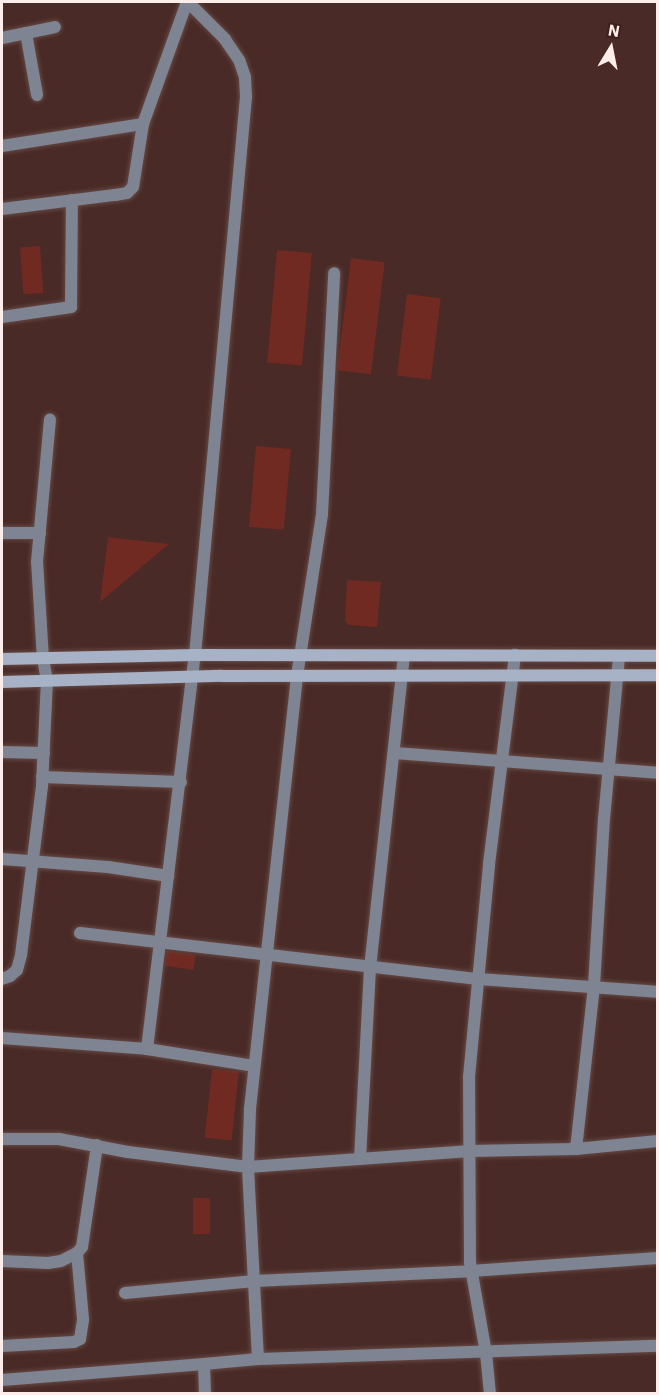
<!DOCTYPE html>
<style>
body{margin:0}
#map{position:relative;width:659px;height:1395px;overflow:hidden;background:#492a26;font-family:"IBM Plex Sans",sans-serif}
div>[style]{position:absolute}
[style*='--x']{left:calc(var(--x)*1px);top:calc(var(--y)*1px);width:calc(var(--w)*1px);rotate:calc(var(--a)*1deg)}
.building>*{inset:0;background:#712a22;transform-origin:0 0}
.roads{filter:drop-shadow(0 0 2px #664945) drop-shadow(0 0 2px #664945)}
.street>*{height:12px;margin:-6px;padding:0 6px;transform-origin:6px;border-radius:6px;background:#7e8491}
.secondary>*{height:12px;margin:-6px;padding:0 6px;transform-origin:6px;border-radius:6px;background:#a7b2c7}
span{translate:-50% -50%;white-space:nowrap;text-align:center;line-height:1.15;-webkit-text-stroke:5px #3e201c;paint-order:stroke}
.frame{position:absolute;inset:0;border:3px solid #feedea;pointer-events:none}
.north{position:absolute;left:581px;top:18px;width:60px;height:60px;-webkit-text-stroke:4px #3e201c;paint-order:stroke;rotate:10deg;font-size:16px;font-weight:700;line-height:24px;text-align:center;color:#feedea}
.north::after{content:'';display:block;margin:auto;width:21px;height:27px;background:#feedea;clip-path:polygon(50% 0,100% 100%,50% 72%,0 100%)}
</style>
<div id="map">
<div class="building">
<div style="left:40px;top:246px;width:47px;height:20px;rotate:86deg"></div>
<div style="left:277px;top:250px;width:35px;height:113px;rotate:5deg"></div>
<div style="left:351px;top:258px;width:34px;height:113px;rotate:7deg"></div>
<div style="left:407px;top:294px;width:34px;height:82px;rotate:7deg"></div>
<div style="left:256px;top:446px;width:35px;height:81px;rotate:5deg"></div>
<div style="clip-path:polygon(108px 537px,169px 544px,100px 602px)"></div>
<div style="clip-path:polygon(347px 580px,381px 582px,377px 627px,349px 625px,345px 621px)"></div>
<div style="left:167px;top:951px;width:29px;height:15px;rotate:8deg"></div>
<div style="left:212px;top:1069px;width:27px;height:69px;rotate:6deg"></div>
<div style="left:193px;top:1198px;width:17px;height:36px"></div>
</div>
<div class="roads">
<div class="street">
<div style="--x:26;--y:33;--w:63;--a:79.9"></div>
<div style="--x:2;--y:38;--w:54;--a:-11.7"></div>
<div style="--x:2;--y:146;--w:143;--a:-8.9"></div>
<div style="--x:2;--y:209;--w:114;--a:-7.1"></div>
<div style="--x:115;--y:195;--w:12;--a:-9"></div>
<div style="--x:127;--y:193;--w:8;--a:-45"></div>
<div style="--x:133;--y:187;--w:64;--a:-81"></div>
<div style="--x:143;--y:124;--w:130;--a:-70.2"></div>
<div style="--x:2;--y:317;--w:70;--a:-8.2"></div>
<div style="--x:71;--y:307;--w:107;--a:-89.5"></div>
<div style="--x:2;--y:533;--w:38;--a:0"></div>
<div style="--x:2;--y:752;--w:42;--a:1.4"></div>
<div style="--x:394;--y:753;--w:265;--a:4.3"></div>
<div style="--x:42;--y:777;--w:139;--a:2.1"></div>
<div style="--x:2;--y:859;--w:106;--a:4.3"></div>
<div style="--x:108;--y:867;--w:61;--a:8.5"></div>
<div style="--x:80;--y:933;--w:401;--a:6.6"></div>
<div style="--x:478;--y:979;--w:180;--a:4.1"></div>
<div style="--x:2;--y:979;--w:9;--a:-21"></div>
<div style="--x:10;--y:976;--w:9;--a:-41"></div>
<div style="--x:17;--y:970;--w:16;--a:-75"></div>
<div style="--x:21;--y:955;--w:170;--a:-82.9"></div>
<div style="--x:42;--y:786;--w:105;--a:-87.3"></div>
<div style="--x:47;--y:681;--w:22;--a:-100"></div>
<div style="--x:43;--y:659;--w:97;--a:-93.5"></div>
<div style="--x:37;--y:562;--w:143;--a:-84.8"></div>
<div style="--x:2;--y:1038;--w:145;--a:4.3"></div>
<div style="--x:147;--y:1049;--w:108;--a:9"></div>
<div style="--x:147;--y:1049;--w:397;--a:-83.1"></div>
<div style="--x:195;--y:655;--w:560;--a:-84.78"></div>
<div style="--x:246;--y:97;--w:20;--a:-93"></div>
<div style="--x:245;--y:77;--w:18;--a:-109"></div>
<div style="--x:239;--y:60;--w:25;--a:-124"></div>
<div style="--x:225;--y:39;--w:52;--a:-135"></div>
<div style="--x:2;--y:1139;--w:57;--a:0"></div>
<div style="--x:59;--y:1139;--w:70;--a:10.7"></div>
<div style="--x:128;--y:1152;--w:121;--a:7.1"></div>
<div style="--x:248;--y:1167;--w:223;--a:-4.1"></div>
<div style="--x:470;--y:1151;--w:106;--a:-1.1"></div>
<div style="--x:576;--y:1149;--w:82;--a:-5.6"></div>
<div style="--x:576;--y:1149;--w:164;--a:-83.7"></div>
<div style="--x:594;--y:986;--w:167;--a:-86.6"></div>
<div style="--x:604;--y:819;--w:163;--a:-84.7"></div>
<div style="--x:360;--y:1159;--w:191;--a:-87"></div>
<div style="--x:370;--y:968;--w:314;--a:-83.8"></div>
<div style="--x:2;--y:1261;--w:46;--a:2.5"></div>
<div style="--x:48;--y:1263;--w:13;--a:-9"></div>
<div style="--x:61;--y:1261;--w:18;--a:-27"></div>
<div style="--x:77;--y:1253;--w:8;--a:-50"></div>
<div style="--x:82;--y:1247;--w:103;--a:-81.6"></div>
<div style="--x:125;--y:1293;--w:130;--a:-5.3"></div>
<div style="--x:254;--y:1281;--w:217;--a:-2.6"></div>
<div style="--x:471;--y:1271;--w:187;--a:-4"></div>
<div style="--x:2;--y:1346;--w:72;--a:-3.2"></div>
<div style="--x:74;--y:1342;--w:7;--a:-27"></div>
<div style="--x:80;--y:1339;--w:20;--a:-81"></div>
<div style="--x:83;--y:1319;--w:66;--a:-95.2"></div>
<div style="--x:258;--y:1359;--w:400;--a:-1.9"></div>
<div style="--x:2;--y:1380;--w:203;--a:-4.5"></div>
<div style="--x:205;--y:1394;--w:30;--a:-92"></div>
<div style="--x:204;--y:1364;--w:54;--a:-5.3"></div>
<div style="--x:258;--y:1359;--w:192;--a:-93"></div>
<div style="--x:248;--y:1167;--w:58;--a:-88"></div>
<div style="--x:250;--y:1109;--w:436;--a:-83.8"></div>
<div style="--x:297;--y:676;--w:164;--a:-81.2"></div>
<div style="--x:322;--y:514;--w:241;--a:-87.1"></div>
<div style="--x:490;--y:1394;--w:41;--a:-95.6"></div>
<div style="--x:486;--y:1353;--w:92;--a:-100"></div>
<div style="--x:470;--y:1262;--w:185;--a:-90.3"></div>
<div style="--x:469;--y:1077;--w:214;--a:-84.6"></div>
<div style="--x:489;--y:864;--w:211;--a:-82.9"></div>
</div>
<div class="secondary">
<div style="--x:2;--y:659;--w:193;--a:-1.2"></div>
<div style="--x:195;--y:655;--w:463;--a:0.1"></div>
<div style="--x:2;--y:682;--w:220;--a:-1.6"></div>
<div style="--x:222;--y:676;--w:436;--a:-0.1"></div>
</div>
</div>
<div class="frame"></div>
<div class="north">N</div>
</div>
